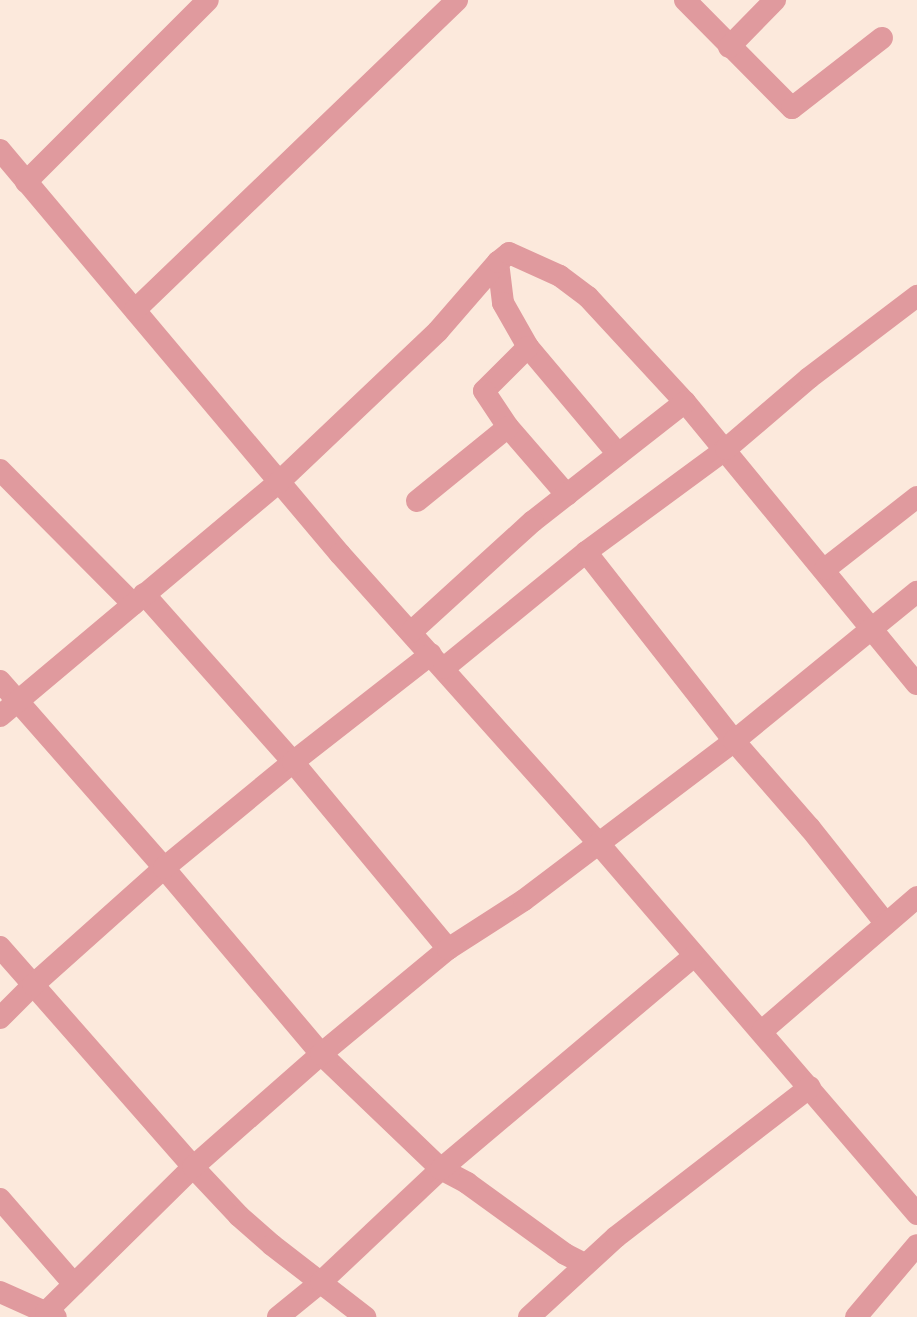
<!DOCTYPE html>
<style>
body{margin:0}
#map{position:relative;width:917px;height:1317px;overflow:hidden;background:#fce9dc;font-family:Commissioner,sans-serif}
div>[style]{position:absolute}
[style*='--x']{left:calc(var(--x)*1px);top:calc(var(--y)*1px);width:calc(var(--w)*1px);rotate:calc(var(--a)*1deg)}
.minor>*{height:22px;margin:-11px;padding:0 11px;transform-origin:11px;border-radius:11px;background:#e09a9e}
span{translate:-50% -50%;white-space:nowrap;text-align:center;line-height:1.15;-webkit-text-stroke:4.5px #fce9dc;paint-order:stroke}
</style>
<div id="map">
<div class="minor">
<div style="--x:685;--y:0;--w:152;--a:45.3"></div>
<div style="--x:792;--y:108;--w:114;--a:-37.9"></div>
<div style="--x:729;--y:47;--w:66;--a:-45.6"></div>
<div style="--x:0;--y:150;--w:528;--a:49.92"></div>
<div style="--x:340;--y:554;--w:389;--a:48.2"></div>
<div style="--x:599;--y:844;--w:488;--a:49.3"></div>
<div style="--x:26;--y:182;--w:257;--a:-45"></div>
<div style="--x:498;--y:262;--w:41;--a:83"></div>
<div style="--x:503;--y:303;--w:51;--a:60.4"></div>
<div style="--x:528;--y:347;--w:140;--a:49.9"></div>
<div style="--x:135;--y:310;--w:447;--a:-43.9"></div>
<div style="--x:528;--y:347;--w:62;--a:135"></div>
<div style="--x:484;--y:391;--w:43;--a:56.3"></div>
<div style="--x:508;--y:427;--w:90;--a:49.1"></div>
<div style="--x:685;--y:402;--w:365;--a:50.6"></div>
<div style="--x:0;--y:470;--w:189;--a:45.2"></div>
<div style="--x:417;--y:501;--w:117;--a:-39.1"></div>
<div style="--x:586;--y:552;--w:240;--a:51.9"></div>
<div style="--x:734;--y:741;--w:116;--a:48.9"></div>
<div style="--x:810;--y:828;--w:122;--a:51.6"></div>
<div style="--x:825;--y:569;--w:117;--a:-38"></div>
<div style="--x:144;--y:594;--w:225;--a:48.4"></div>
<div style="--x:293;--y:762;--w:243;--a:50.3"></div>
<div style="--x:444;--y:668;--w:183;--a:-39.2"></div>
<div style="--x:586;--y:552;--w:174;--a:-36.3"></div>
<div style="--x:726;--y:449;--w:109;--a:-40.5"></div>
<div style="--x:809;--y:378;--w:136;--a:-37.2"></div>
<div style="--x:0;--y:681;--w:249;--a:48.7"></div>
<div style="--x:164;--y:868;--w:243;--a:49.8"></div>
<div style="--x:321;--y:1054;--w:166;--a:43.8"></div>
<div style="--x:441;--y:1169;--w:30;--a:28"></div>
<div style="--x:467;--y:1183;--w:121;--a:35.9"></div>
<div style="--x:565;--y:1254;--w:22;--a:27"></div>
<div style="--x:0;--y:716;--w:364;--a:-40"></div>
<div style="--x:279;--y:482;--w:219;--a:-43.5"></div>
<div style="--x:438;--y:331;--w:91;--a:-49"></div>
<div style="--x:498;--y:262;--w:14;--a:-39"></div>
<div style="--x:509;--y:253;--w:56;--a:24.3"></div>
<div style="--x:560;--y:276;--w:35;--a:37"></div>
<div style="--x:588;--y:297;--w:143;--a:47.3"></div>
<div style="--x:685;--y:402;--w:193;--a:141.9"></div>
<div style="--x:533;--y:521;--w:165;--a:137.7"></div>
<div style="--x:0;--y:947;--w:293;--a:48.7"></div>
<div style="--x:193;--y:1167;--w:67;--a:46.8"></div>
<div style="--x:239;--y:1216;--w:44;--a:41.3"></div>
<div style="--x:272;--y:1245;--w:118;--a:37.7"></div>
<div style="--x:0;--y:1018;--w:47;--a:-45"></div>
<div style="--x:33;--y:985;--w:176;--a:-41.8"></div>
<div style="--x:164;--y:868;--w:167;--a:-39.4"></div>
<div style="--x:293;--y:762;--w:175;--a:-38"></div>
<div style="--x:762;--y:1031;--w:205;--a:-40.8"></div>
<div style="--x:0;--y:1199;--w:113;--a:49"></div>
<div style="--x:0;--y:1292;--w:61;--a:24.1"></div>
<div style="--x:46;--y:1312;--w:206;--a:-44.6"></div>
<div style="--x:193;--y:1167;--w:171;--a:-41.4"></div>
<div style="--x:321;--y:1054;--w:165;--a:-39.6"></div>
<div style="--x:448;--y:949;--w:90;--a:-32.8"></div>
<div style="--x:524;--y:900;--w:263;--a:-37.1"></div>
<div style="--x:734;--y:741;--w:236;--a:-39.2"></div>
<div style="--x:278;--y:1317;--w:55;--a:-39.1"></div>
<div style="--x:321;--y:1282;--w:165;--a:-43.3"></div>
<div style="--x:441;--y:1169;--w:331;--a:-40.1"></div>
<div style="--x:529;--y:1317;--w:118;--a:-42.6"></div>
<div style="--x:616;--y:1237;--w:245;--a:-37.7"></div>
<div style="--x:856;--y:1317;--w:94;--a:-49.7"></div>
</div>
</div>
